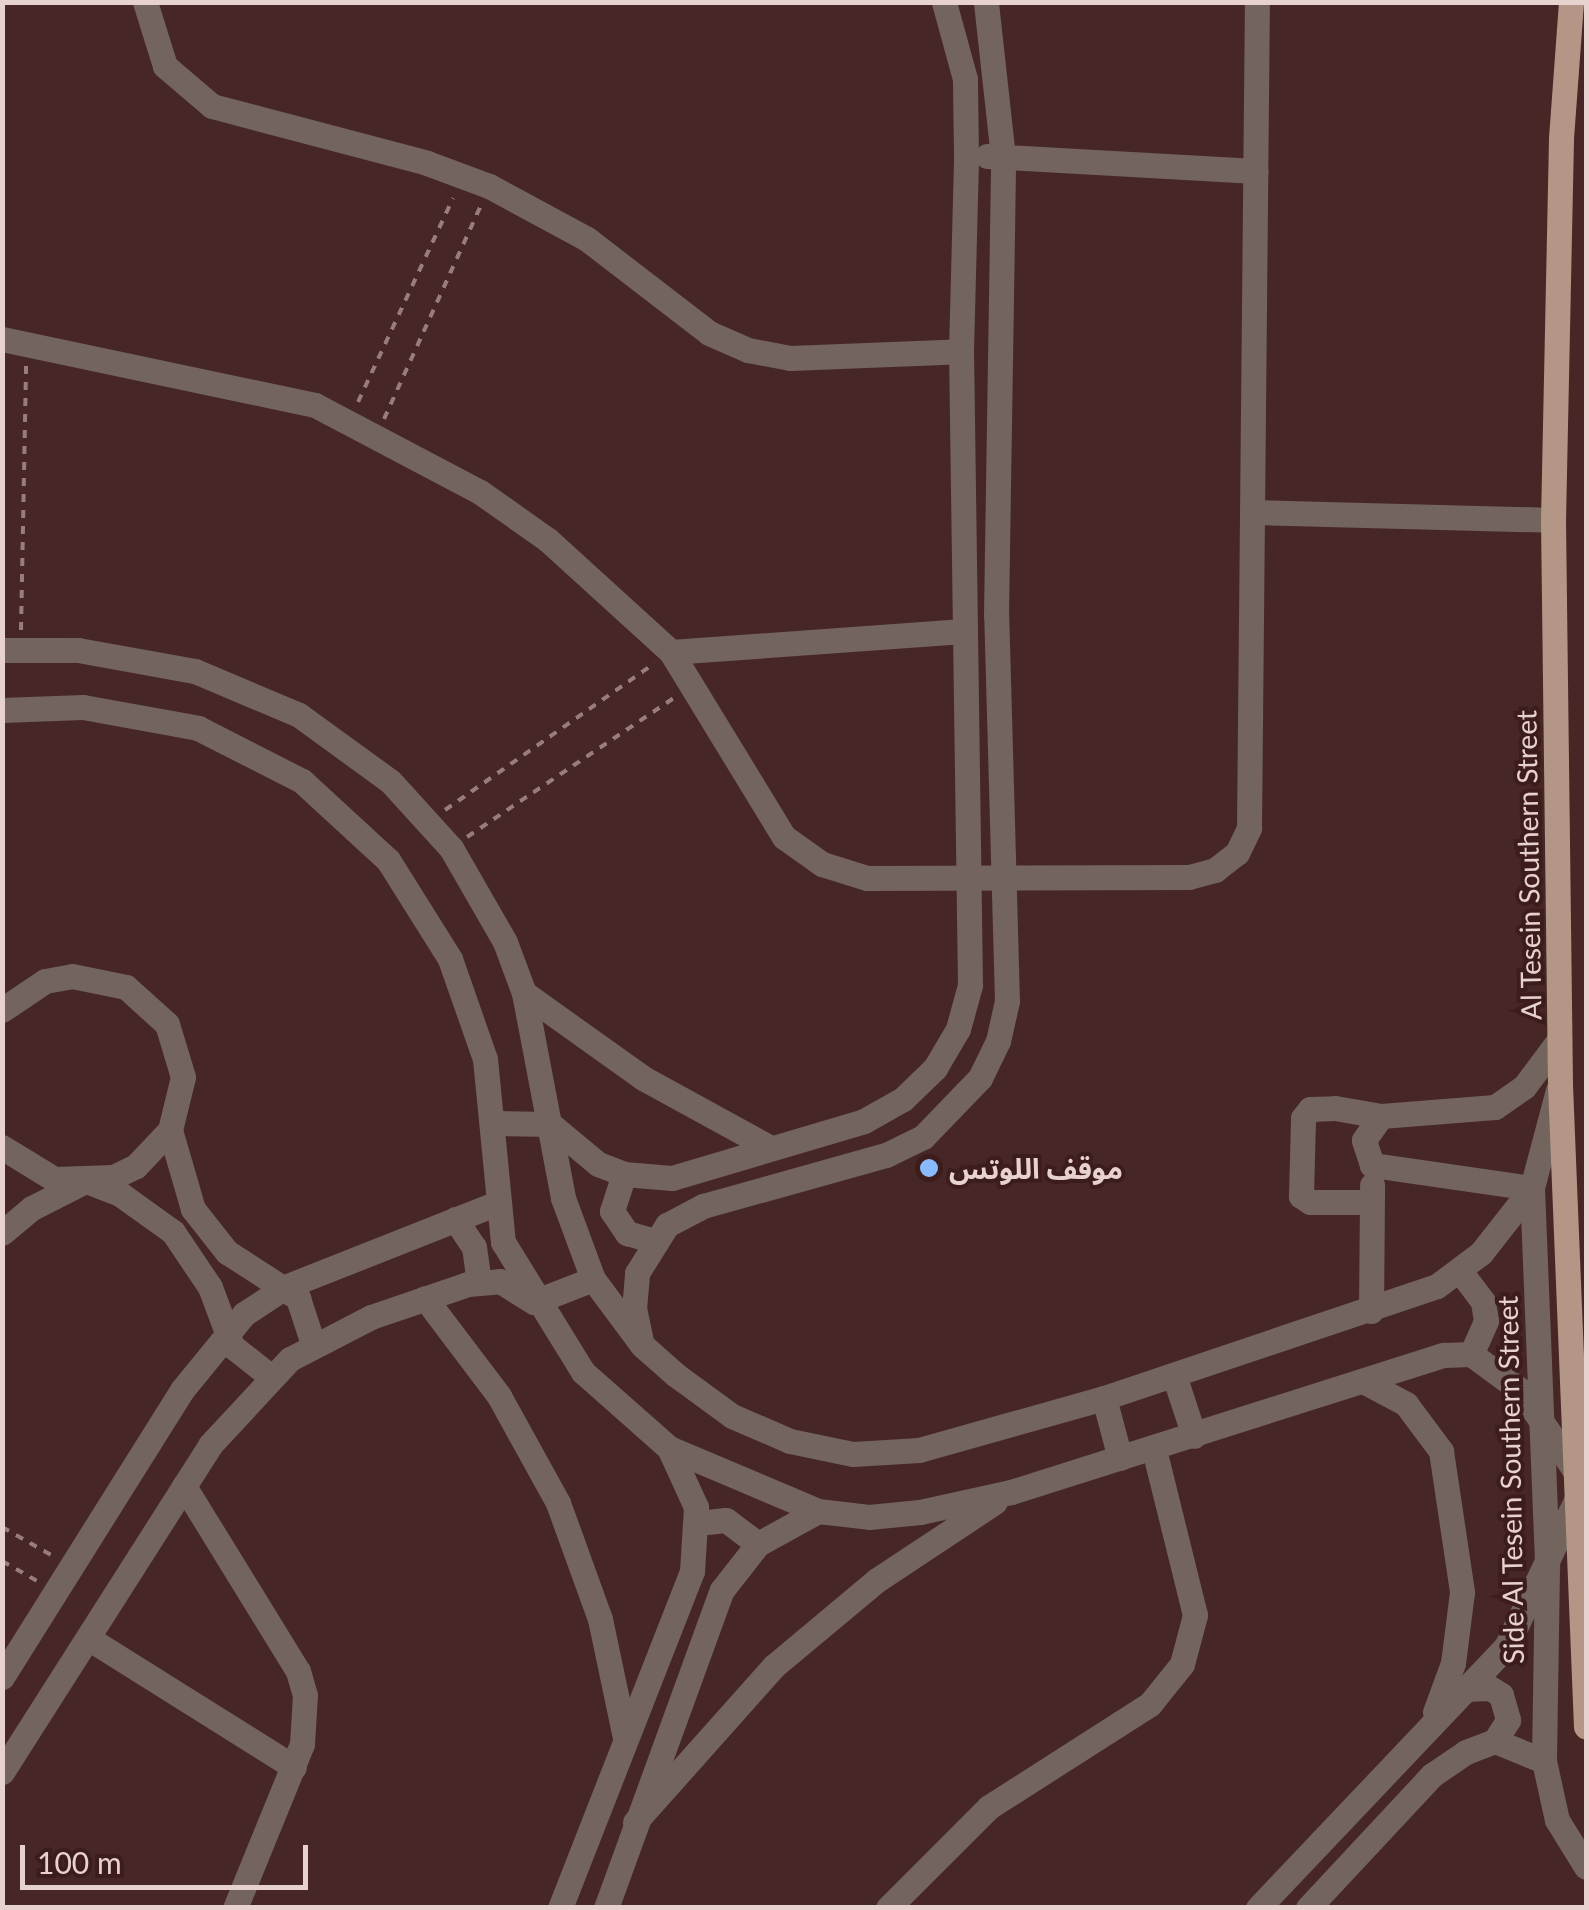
<!DOCTYPE html>
<meta charset="utf-8">
<style>
body{margin:0}
#map{position:relative;width:1589px;height:1910px;overflow:hidden;background:#472726;font-family:Lato,"Noto Sans Arabic",sans-serif}
div>[style]{position:absolute}
[style*='--x']{left:calc(var(--x)*1px);top:calc(var(--y)*1px);width:calc(var(--w)*1px);rotate:calc(var(--a)*1deg)}
.path>*{height:4px;margin-top:-2px;transform-origin:0;background:repeating-linear-gradient(90deg,#987d7c 0 8px,transparent 0 16px)}
.minor>*{height:25px;margin:-12.5px;padding:0 12.5px;transform-origin:12.5px;border-radius:12.5px;background:#73645d}
.major>*{height:25px;margin:-12.5px;padding:0 12.5px;transform-origin:12.5px;border-radius:12.5px;background:#b49687}
.dots>*{width:28px;height:28px;translate:-50% -50%;box-sizing:border-box;border:5px solid #3c1d1c;border-radius:50%}
span{translate:-50% -50%;white-space:nowrap;text-align:center;line-height:1.15;-webkit-text-stroke:8px #3c1d1c;paint-order:stroke}
.street-label{font-size:28px;color:#e8d2d0}
.poi-label{font-size:28px;color:#e8d2d0;font-weight:700}
.left{translate:0 -50%;text-align:left}
.frame{position:absolute;inset:0;border:5px solid #e8d2d0;pointer-events:none}
.scale{position:absolute;left:20px;top:1845px;width:288px;height:45px;box-sizing:border-box;border:5px solid #e8d2d0;border-top:0;padding-left:12px;font-size:30px;line-height:35px;white-space:nowrap;color:#e8d2d0;-webkit-text-stroke:8px #3c1d1c;paint-order:stroke}
</style>
<div id="map">
<div class="path">
<div style="--x:358;--y:402;--w:225;--a:-65"></div>
<div style="--x:384;--y:419;--w:235;--a:-65.6"></div>
<div style="--x:21;--y:630;--w:265;--a:-88.9"></div>
<div style="--x:445;--y:810;--w:256;--a:-35"></div>
<div style="--x:467;--y:837;--w:251;--a:-33.9"></div>
<div style="--x:2;--y:1527;--w:59;--a:29.6"></div>
<div style="--x:2;--y:1561;--w:40;--a:29.7"></div>
</div>
<div class="minor">
<div style="--x:145;--y:2;--w:67;--a:72.6"></div>
<div style="--x:165;--y:66;--w:62;--a:40.4"></div>
<div style="--x:212;--y:106;--w:222;--a:14.8"></div>
<div style="--x:427;--y:163;--w:66;--a:20.4"></div>
<div style="--x:489;--y:186;--w:111;--a:28.4"></div>
<div style="--x:587;--y:239;--w:154;--a:37.6"></div>
<div style="--x:709;--y:333;--w:43;--a:23.6"></div>
<div style="--x:748;--y:350;--w:43;--a:10.8"></div>
<div style="--x:790;--y:358;--w:171;--a:-2.3"></div>
<div style="--x:987;--y:156;--w:269;--a:3.2"></div>
<div style="--x:2;--y:339;--w:320;--a:11.9"></div>
<div style="--x:315;--y:405;--w:187;--a:27.8"></div>
<div style="--x:480;--y:492;--w:83;--a:35.2"></div>
<div style="--x:548;--y:540;--w:166;--a:42.3"></div>
<div style="--x:671;--y:652;--w:217;--a:58.6"></div>
<div style="--x:784;--y:837;--w:47;--a:35.4"></div>
<div style="--x:822;--y:864;--w:47;--a:17.3"></div>
<div style="--x:867;--y:878;--w:322;--a:-0.2"></div>
<div style="--x:1189;--y:877;--w:27;--a:-15"></div>
<div style="--x:1215;--y:870;--w:28;--a:-38"></div>
<div style="--x:1237;--y:853;--w:28;--a:-64"></div>
<div style="--x:1249;--y:828;--w:826;--a:-89.45"></div>
<div style="--x:1252;--y:512;--w:301;--a:1.5"></div>
<div style="--x:2;--y:650;--w:76;--a:0"></div>
<div style="--x:78;--y:650;--w:119;--a:10.2"></div>
<div style="--x:195;--y:671;--w:113;--a:22.9"></div>
<div style="--x:299;--y:715;--w:112;--a:36"></div>
<div style="--x:390;--y:781;--w:91;--a:47.7"></div>
<div style="--x:451;--y:848;--w:108;--a:60.1"></div>
<div style="--x:505;--y:942;--w:54;--a:69.6"></div>
<div style="--x:524;--y:993;--w:209;--a:79.2"></div>
<div style="--x:563;--y:1198;--w:86;--a:69.7"></div>
<div style="--x:593;--y:1279;--w:82;--a:53.4"></div>
<div style="--x:642;--y:1345;--w:45;--a:41.4"></div>
<div style="--x:676;--y:1375;--w:69;--a:36.2"></div>
<div style="--x:732;--y:1416;--w:63;--a:23.3"></div>
<div style="--x:790;--y:1441;--w:64;--a:11.7"></div>
<div style="--x:853;--y:1454;--w:66;--a:-3.5"></div>
<div style="--x:919;--y:1450;--w:192;--a:-15.7"></div>
<div style="--x:1104;--y:1398;--w:351;--a:-18.6"></div>
<div style="--x:1437;--y:1286;--w:55;--a:-36.9"></div>
<div style="--x:1481;--y:1253;--w:83;--a:-51.9"></div>
<div style="--x:1532;--y:1188;--w:162;--a:-171.8"></div>
<div style="--x:1372;--y:1165;--w:26;--a:-108"></div>
<div style="--x:1364;--y:1140;--w:29;--a:-55"></div>
<div style="--x:1381;--y:1116;--w:114;--a:-4.5"></div>
<div style="--x:1495;--y:1107;--w:35;--a:-35"></div>
<div style="--x:1524;--y:1087;--w:59;--a:-53.3"></div>
<div style="--x:671;--y:652;--w:293;--a:-4.1"></div>
<div style="--x:2;--y:710;--w:81;--a:-2.1"></div>
<div style="--x:83;--y:707;--w:117;--a:10.3"></div>
<div style="--x:198;--y:728;--w:117;--a:27"></div>
<div style="--x:302;--y:781;--w:117;--a:42.6"></div>
<div style="--x:388;--y:860;--w:117;--a:57.9"></div>
<div style="--x:450;--y:959;--w:106;--a:70.7"></div>
<div style="--x:485;--y:1059;--w:184;--a:84.4"></div>
<div style="--x:503;--y:1242;--w:153;--a:58.4"></div>
<div style="--x:583;--y:1372;--w:115;--a:41.5"></div>
<div style="--x:669;--y:1448;--w:162;--a:22.9"></div>
<div style="--x:818;--y:1511;--w:51;--a:6.7"></div>
<div style="--x:869;--y:1517;--w:51;--a:-5.6"></div>
<div style="--x:920;--y:1512;--w:93;--a:-12.4"></div>
<div style="--x:1011;--y:1492;--w:454;--a:-17.6"></div>
<div style="--x:1444;--y:1355;--w:27;--a:-2"></div>
<div style="--x:1471;--y:1354;--w:61;--a:36.3"></div>
<div style="--x:1520;--y:1390;--w:103;--a:55.7"></div>
<div style="--x:524;--y:993;--w:146;--a:35.5"></div>
<div style="--x:643;--y:1078;--w:146;--a:28.7"></div>
<div style="--x:2;--y:1010;--w:52;--a:-34"></div>
<div style="--x:45;--y:981;--w:27;--a:-10"></div>
<div style="--x:72;--y:976;--w:55;--a:11.5"></div>
<div style="--x:126;--y:987;--w:55;--a:42.1"></div>
<div style="--x:167;--y:1024;--w:55;--a:73.2"></div>
<div style="--x:183;--y:1077;--w:55;--a:103.8"></div>
<div style="--x:170;--y:1130;--w:50;--a:133.4"></div>
<div style="--x:136;--y:1166;--w:25;--a:154"></div>
<div style="--x:113;--y:1177;--w:59;--a:178.1"></div>
<div style="--x:54;--y:1179;--w:61;--a:-148.4"></div>
<div style="--x:1558;--y:1090;--w:101;--a:104.9"></div>
<div style="--x:1532;--y:1188;--w:380;--a:87.7"></div>
<div style="--x:1547;--y:1568;--w:193;--a:90.9"></div>
<div style="--x:1544;--y:1761;--w:60;--a:77.6"></div>
<div style="--x:1557;--y:1820;--w:55;--a:58.3"></div>
<div style="--x:493;--y:1123;--w:57;--a:1"></div>
<div style="--x:550;--y:1124;--w:62;--a:39.8"></div>
<div style="--x:598;--y:1164;--w:28;--a:21"></div>
<div style="--x:624;--y:1174;--w:48;--a:4.8"></div>
<div style="--x:672;--y:1178;--w:200;--a:-16.5"></div>
<div style="--x:864;--y:1121;--w:45;--a:-29.4"></div>
<div style="--x:903;--y:1099;--w:45;--a:-44.1"></div>
<div style="--x:935;--y:1068;--w:45;--a:-59.5"></div>
<div style="--x:958;--y:1029;--w:46;--a:-74.7"></div>
<div style="--x:970;--y:985;--w:634;--a:-90.81"></div>
<div style="--x:961;--y:351;--w:196;--a:-88.5"></div>
<div style="--x:966;--y:155;--w:76;--a:-90.8"></div>
<div style="--x:965;--y:79;--w:80;--a:-105.3"></div>
<div style="--x:170;--y:1130;--w:82;--a:73.8"></div>
<div style="--x:193;--y:1209;--w:55;--a:51.7"></div>
<div style="--x:227;--y:1252;--w:85;--a:32.9"></div>
<div style="--x:298;--y:1298;--w:48;--a:71.9"></div>
<div style="--x:624;--y:1174;--w:39;--a:108"></div>
<div style="--x:612;--y:1211;--w:27;--a:56"></div>
<div style="--x:627;--y:1233;--w:26;--a:16"></div>
<div style="--x:89;--y:1182;--w:33;--a:21"></div>
<div style="--x:120;--y:1194;--w:65;--a:35.6"></div>
<div style="--x:173;--y:1232;--w:66;--a:56.1"></div>
<div style="--x:210;--y:1287;--w:63;--a:69.6"></div>
<div style="--x:232;--y:1346;--w:48;--a:38.3"></div>
<div style="--x:1371;--y:1202;--w:61;--a:180"></div>
<div style="--x:1310;--y:1202;--w:11;--a:-146"></div>
<div style="--x:1301;--y:1196;--w:78;--a:-88.5"></div>
<div style="--x:1303;--y:1118;--w:11;--a:-52"></div>
<div style="--x:1310;--y:1109;--w:25;--a:-2"></div>
<div style="--x:1335;--y:1108;--w:47;--a:9.9"></div>
<div style="--x:455;--y:1219;--w:34;--a:56"></div>
<div style="--x:474;--y:1247;--w:34;--a:82"></div>
<div style="--x:2;--y:1233;--w:39;--a:-40"></div>
<div style="--x:32;--y:1208;--w:55;--a:-27"></div>
<div style="--x:1460;--y:1271;--w:39;--a:53"></div>
<div style="--x:1483;--y:1302;--w:19;--a:81"></div>
<div style="--x:1486;--y:1321;--w:36;--a:114"></div>
<div style="--x:425;--y:1298;--w:123;--a:52.9"></div>
<div style="--x:499;--y:1396;--w:122;--a:61.1"></div>
<div style="--x:558;--y:1503;--w:123;--a:70.1"></div>
<div style="--x:600;--y:1619;--w:122;--a:78.1"></div>
<div style="--x:1371;--y:1311;--w:126;--a:-89.5"></div>
<div style="--x:641;--y:1341;--w:33;--a:-102"></div>
<div style="--x:634;--y:1309;--w:36;--a:-85"></div>
<div style="--x:637;--y:1273;--w:57;--a:-58"></div>
<div style="--x:667;--y:1225;--w:41;--a:-27.8"></div>
<div style="--x:703;--y:1206;--w:190;--a:-15.6"></div>
<div style="--x:886;--y:1155;--w:41;--a:-25.9"></div>
<div style="--x:923;--y:1137;--w:82;--a:-46"></div>
<div style="--x:980;--y:1078;--w:41;--a:-64.1"></div>
<div style="--x:998;--y:1041;--w:41;--a:-77.3"></div>
<div style="--x:1007;--y:1001;--w:386;--a:-91.6"></div>
<div style="--x:996;--y:615;--w:458;--a:-89.1"></div>
<div style="--x:1003;--y:157;--w:156;--a:-96.3"></div>
<div style="--x:1174;--y:1375;--w:64;--a:71.8"></div>
<div style="--x:1363;--y:1381;--w:49;--a:28.1"></div>
<div style="--x:1406;--y:1404;--w:59;--a:53.3"></div>
<div style="--x:1441;--y:1451;--w:143;--a:81.5"></div>
<div style="--x:1462;--y:1592;--w:72;--a:97.2"></div>
<div style="--x:1453;--y:1663;--w:52;--a:110.2"></div>
<div style="--x:1104;--y:1398;--w:62;--a:75.1"></div>
<div style="--x:184;--y:1486;--w:217;--a:58.4"></div>
<div style="--x:298;--y:1671;--w:25;--a:74"></div>
<div style="--x:305;--y:1695;--w:49;--a:93.5"></div>
<div style="--x:302;--y:1744;--w:177;--a:112.2"></div>
<div style="--x:697;--y:1523;--w:29;--a:-6"></div>
<div style="--x:726;--y:1520;--w:40;--a:37"></div>
<div style="--x:88;--y:1638;--w:243;--a:32.1"></div>
<div style="--x:2;--y:1677;--w:339;--a:-57.9"></div>
<div style="--x:182;--y:1390;--w:98;--a:-50.8"></div>
<div style="--x:244;--y:1314;--w:49;--a:-33.4"></div>
<div style="--x:285;--y:1287;--w:226;--a:-21.6"></div>
<div style="--x:1465;--y:1689;--w:25;--a:-2"></div>
<div style="--x:1490;--y:1688;--w:13;--a:32"></div>
<div style="--x:1501;--y:1695;--w:26;--a:74"></div>
<div style="--x:1508;--y:1720;--w:25;--a:122"></div>
<div style="--x:2;--y:1772;--w:388;--a:-57.5"></div>
<div style="--x:210;--y:1445;--w:117;--a:-47.1"></div>
<div style="--x:290;--y:1359;--w:91;--a:-27.4"></div>
<div style="--x:371;--y:1317;--w:102;--a:-18.8"></div>
<div style="--x:468;--y:1284;--w:32;--a:-5"></div>
<div style="--x:500;--y:1281;--w:40;--a:32"></div>
<div style="--x:534;--y:1302;--w:63;--a:-21.3"></div>
<div style="--x:635;--y:1822;--w:209;--a:-48.3"></div>
<div style="--x:774;--y:1666;--w:134;--a:-39.9"></div>
<div style="--x:877;--y:1580;--w:141;--a:-33.5"></div>
<div style="--x:560;--y:1908;--w:362;--a:-68.6"></div>
<div style="--x:692;--y:1571;--w:64;--a:-86.4"></div>
<div style="--x:696;--y:1507;--w:65;--a:-114.6"></div>
<div style="--x:606;--y:1908;--w:338;--a:-70"></div>
<div style="--x:722;--y:1590;--w:58;--a:-52"></div>
<div style="--x:758;--y:1544;--w:68;--a:-28.8"></div>
<div style="--x:888;--y:1908;--w:143;--a:-45"></div>
<div style="--x:989;--y:1807;--w:191;--a:-32.6"></div>
<div style="--x:1150;--y:1704;--w:51;--a:-51.3"></div>
<div style="--x:1182;--y:1664;--w:51;--a:-75.1"></div>
<div style="--x:1195;--y:1615;--w:171;--a:-103.9"></div>
<div style="--x:1258;--y:1908;--w:360;--a:-46.5"></div>
<div style="--x:1506;--y:1647;--w:170;--a:-64.5"></div>
<div style="--x:1308;--y:1908;--w:182;--a:-47"></div>
<div style="--x:1432;--y:1775;--w:41;--a:-34.1"></div>
<div style="--x:1466;--y:1752;--w:31;--a:-21"></div>
<div style="--x:1495;--y:1741;--w:53;--a:22.2"></div>
</div>
<div class="major">
<div style="--x:1571;--y:2;--w:137;--a:94.2"></div>
<div style="--x:1561;--y:139;--w:381;--a:91.2"></div>
<div style="--x:1553;--y:520;--w:565;--a:89.29"></div>
<div style="--x:1560;--y:1085;--w:642;--a:87.68"></div>
</div>
<div class="dots">
<div style="left:929px;top:1168px;background:#88bafc"></div>
</div>
<div class="street-label">
<span style="left:1528px;top:865px;rotate:-91deg">Al Tesein Southern Street</span>
<span style="left:1510px;top:1480px;rotate:-91deg">Side Al Tesein Southern Street</span>
</div>
<div class="poi-label">
<span class="left" style="left:949px;top:1168px">موقف اللوتس</span>
</div>
<div class="frame"></div>
<div class="scale">100 m</div>
</div>
